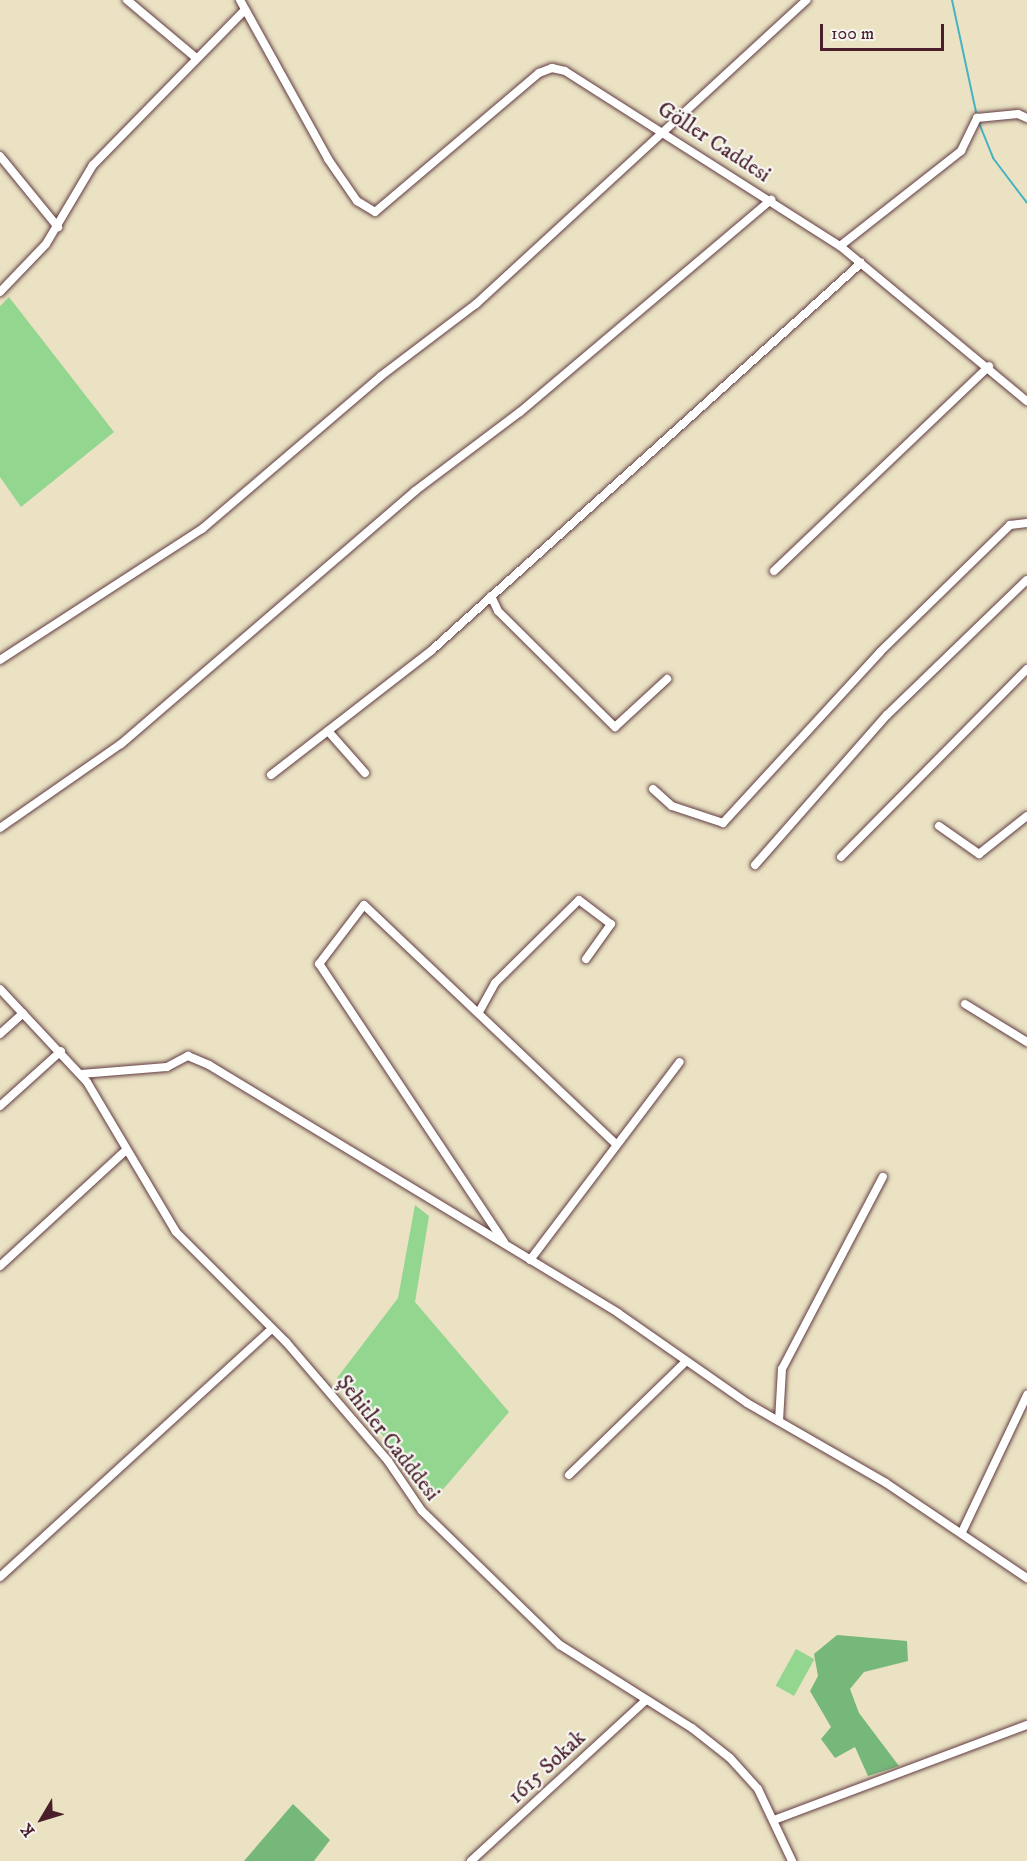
<!DOCTYPE html>
<meta charset="utf-8">
<style>
body{margin:0}
#map{position:relative;width:1027px;height:1861px;overflow:hidden;background:#eae2c3;font-family:"IM FELL DW Pica",serif}
div>[style]{position:absolute}
[style*='--x']{left:calc(var(--x)*1px);top:calc(var(--y)*1px);width:calc(var(--w)*1px);rotate:calc(var(--a)*1deg)}
.green>*{inset:0;background:#93d68f;transform-origin:0 0}
.forest>*{inset:0;background:#76b77a}
.stream>*{height:2px;margin:-1px;padding:0 1px;transform-origin:1px;border-radius:1px;background:#46b3c2}
.roads{filter:drop-shadow(0 0 2px #623c42) drop-shadow(0 0 2px #623c42)}
.street>*{height:8px;margin:-4px;padding:0 4px;transform-origin:4px;border-radius:4px;background:#fff}
span{translate:-50% -50%;white-space:nowrap;text-align:center;line-height:1.15;-webkit-text-stroke:4.5px #f6f6f2;paint-order:stroke}
.street-label{font-size:22px;color:#4a1f2b}
.north{position:absolute;left:12px;top:1789px;width:60px;height:60px;-webkit-text-stroke:4px #f6f6f2;paint-order:stroke;rotate:232deg;font-size:16px;font-weight:700;line-height:24px;text-align:center;color:#4a1f2b}
.north::after{content:'';display:block;margin:auto;width:21px;height:27px;background:#4a1f2b;clip-path:polygon(50% 0,100% 100%,50% 72%,0 100%)}
.scale{position:absolute;left:820px;top:24px;width:124px;height:27px;box-sizing:border-box;border:3px solid #4a1f2b;border-top:0;padding-left:8px;font-size:18px;line-height:21px;white-space:nowrap;color:#4a1f2b;-webkit-text-stroke:4px #f6f6f2;paint-order:stroke}
</style>
<div id="map">
<div class="green">
<div style="clip-path:polygon(9px 297px,114px 432px,21px 507px,0 477px,0 306px)"></div>
<div style="clip-path:polygon(415px 1205px,429px 1216px,415px 1302px,509px 1412px,434px 1500px,337px 1378px,398px 1298px)"></div>
<div style="left:796px;top:1649px;width:21px;height:42px;rotate:29deg"></div>
</div>
<div class="forest">
<div style="clip-path:polygon(837px 1635px,907px 1641px,908px 1661px,864px 1672px,850px 1689px,859px 1713px,899px 1766px,868px 1776px,855px 1747px,835px 1758px,821px 1739px,831px 1727px,810px 1691px,818px 1676px,814px 1654px)"></div>
<div style="clip-path:polygon(293px 1804px,330px 1840px,314px 1861px,244px 1861px)"></div>
</div>
<div class="stream">
<div style="--x:952;--y:0;--w:120;--a:77.9"></div>
<div style="--x:979;--y:123;--w:38;--a:68"></div>
<div style="--x:993;--y:158;--w:56;--a:52.9"></div>
</div>
<div class="roads">
<div class="street">
<div style="--x:127;--y:0;--w:90;--a:40"></div>
<div style="--x:240;--y:0;--w:182;--a:61"></div>
<div style="--x:328;--y:159;--w:51;--a:55.4"></div>
<div style="--x:357;--y:201;--w:21;--a:31"></div>
<div style="--x:375;--y:212;--w:215;--a:-40.3"></div>
<div style="--x:539;--y:73;--w:14;--a:-21"></div>
<div style="--x:552;--y:68;--w:13;--a:13"></div>
<div style="--x:565;--y:71;--w:326;--a:32.5"></div>
<div style="--x:840;--y:246;--w:243;--a:39.7"></div>
<div style="--x:0;--y:156;--w:92;--a:50.8"></div>
<div style="--x:840;--y:246;--w:154;--a:-38.1"></div>
<div style="--x:961;--y:151;--w:37;--a:-64"></div>
<div style="--x:977;--y:118;--w:41;--a:-5.6"></div>
<div style="--x:1018;--y:114;--w:10;--a:24"></div>
<div style="--x:0;--y:292;--w:66;--a:-46.2"></div>
<div style="--x:46;--y:244;--w:92;--a:-59.3"></div>
<div style="--x:93;--y:165;--w:217;--a:-45.6"></div>
<div style="--x:774;--y:571;--w:297;--a:-43.6"></div>
<div style="--x:491;--y:596;--w:17;--a:65"></div>
<div style="--x:498;--y:611;--w:165;--a:44.8"></div>
<div style="--x:615;--y:727;--w:71;--a:-42.7"></div>
<div style="--x:0;--y:660;--w:241;--a:-33"></div>
<div style="--x:202;--y:529;--w:235;--a:-40.5"></div>
<div style="--x:381;--y:376;--w:119;--a:-37.2"></div>
<div style="--x:476;--y:304;--w:449;--a:-42.6"></div>
<div style="--x:328;--y:731;--w:56;--a:48.6"></div>
<div style="--x:271;--y:775;--w:204;--a:-37.8"></div>
<div style="--x:432;--y:650;--w:578;--a:-42.05"></div>
<div style="--x:653;--y:789;--w:25;--a:42"></div>
<div style="--x:672;--y:806;--w:54;--a:18.4"></div>
<div style="--x:723;--y:823;--w:232;--a:-47.4"></div>
<div style="--x:880;--y:652;--w:182;--a:-44.3"></div>
<div style="--x:1010;--y:525;--w:17;--a:-7"></div>
<div style="--x:939;--y:826;--w:49;--a:35"></div>
<div style="--x:979;--y:854;--w:61;--a:-38.4"></div>
<div style="--x:0;--y:828;--w:147;--a:-34.8"></div>
<div style="--x:121;--y:744;--w:388;--a:-40.7"></div>
<div style="--x:415;--y:491;--w:131;--a:-37"></div>
<div style="--x:520;--y:412;--w:329;--a:-40.2"></div>
<div style="--x:841;--y:857;--w:264;--a:-45.3"></div>
<div style="--x:755;--y:865;--w:200;--a:-48.7"></div>
<div style="--x:887;--y:715;--w:194;--a:-44"></div>
<div style="--x:0;--y:989;--w:127;--a:46.9"></div>
<div style="--x:87;--y:1082;--w:174;--a:59.3"></div>
<div style="--x:176;--y:1232;--w:156;--a:45"></div>
<div style="--x:286;--y:1342;--w:157;--a:49.4"></div>
<div style="--x:388;--y:1461;--w:60;--a:55.8"></div>
<div style="--x:422;--y:1511;--w:192;--a:44.2"></div>
<div style="--x:560;--y:1645;--w:156;--a:32.2"></div>
<div style="--x:692;--y:1728;--w:48;--a:38.3"></div>
<div style="--x:730;--y:1758;--w:42;--a:47.9"></div>
<div style="--x:758;--y:1789;--w:80;--a:64.7"></div>
<div style="--x:965;--y:1004;--w:73;--a:31.5"></div>
<div style="--x:479;--y:1012;--w:33;--a:-61"></div>
<div style="--x:495;--y:983;--w:118;--a:-44.7"></div>
<div style="--x:579;--y:900;--w:40;--a:37"></div>
<div style="--x:611;--y:924;--w:43;--a:125.5"></div>
<div style="--x:0;--y:1034;--w:31;--a:-42"></div>
<div style="--x:81;--y:1074;--w:86;--a:-4.7"></div>
<div style="--x:167;--y:1067;--w:24;--a:-28"></div>
<div style="--x:188;--y:1056;--w:23;--a:23"></div>
<div style="--x:209;--y:1065;--w:478;--a:31.2"></div>
<div style="--x:618;--y:1313;--w:157;--a:34.9"></div>
<div style="--x:747;--y:1403;--w:160;--a:29.9"></div>
<div style="--x:886;--y:1483;--w:170;--a:34"></div>
<div style="--x:0;--y:1106;--w:82;--a:-42"></div>
<div style="--x:504;--y:1242;--w:334;--a:-123.6"></div>
<div style="--x:319;--y:964;--w:74;--a:-52.7"></div>
<div style="--x:364;--y:905;--w:346;--a:43.5"></div>
<div style="--x:530;--y:1260;--w:248;--a:-52.9"></div>
<div style="--x:0;--y:1266;--w:171;--a:-42.6"></div>
<div style="--x:779;--y:1421;--w:52;--a:-86.7"></div>
<div style="--x:782;--y:1369;--w:217;--a:-62.3"></div>
<div style="--x:569;--y:1475;--w:162;--a:-44.2"></div>
<div style="--x:962;--y:1532;--w:152;--a:-64.6"></div>
<div style="--x:0;--y:1577;--w:368;--a:-42.4"></div>
<div style="--x:774;--y:1820;--w:270;--a:-20.6"></div>
<div style="--x:471;--y:1861;--w:238;--a:-42.6"></div>
</div>
</div>
<div class="street-label">
<span style="left:714px;top:142px;rotate:33deg">Göller Caddesi</span>
<span style="left:388px;top:1438px;rotate:52deg">Şehitler Cadddesi</span>
<span style="left:547px;top:1767px;rotate:-43deg">1615 Sokak</span>
</div>
<div class="north">K</div>
<div class="scale">100 m</div>
</div>
